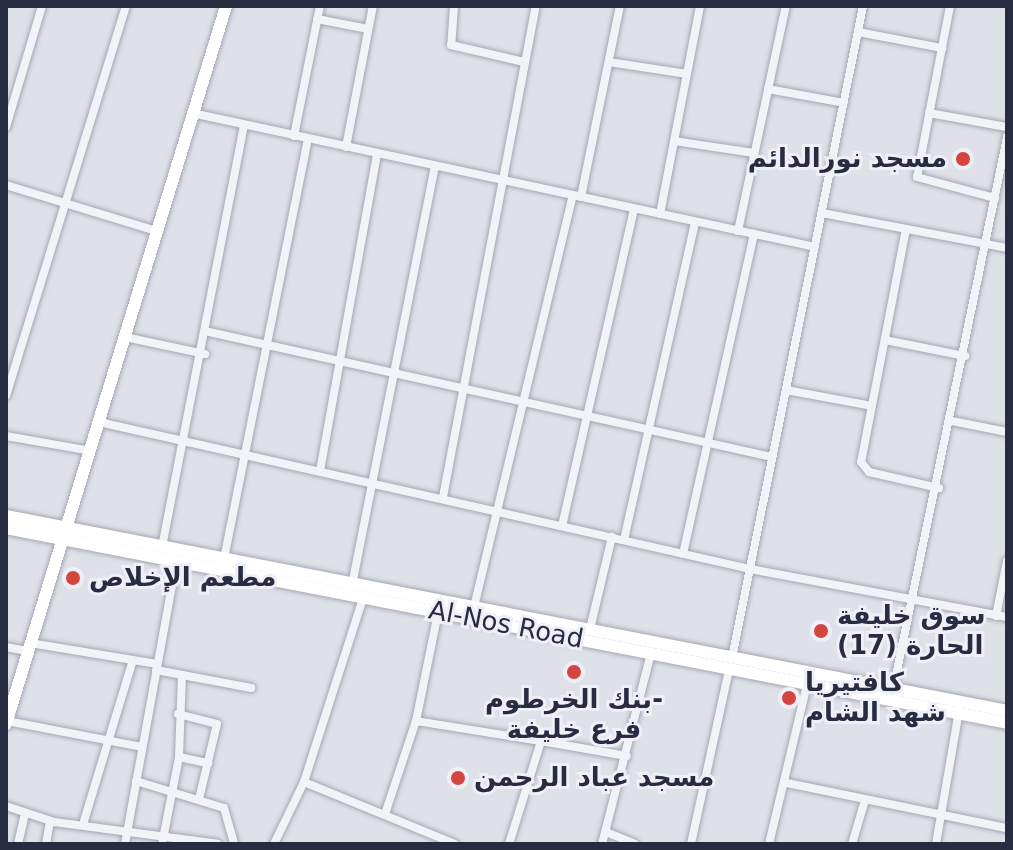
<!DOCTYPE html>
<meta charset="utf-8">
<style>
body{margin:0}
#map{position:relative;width:1013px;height:850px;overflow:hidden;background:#dfe1e9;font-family:"DejaVu Sans","Noto Sans Arabic",sans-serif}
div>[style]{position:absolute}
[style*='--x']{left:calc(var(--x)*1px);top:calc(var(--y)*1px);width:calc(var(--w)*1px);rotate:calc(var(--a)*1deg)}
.roads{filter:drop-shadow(0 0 2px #a4a7b3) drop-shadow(0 0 2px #a4a7b3)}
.street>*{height:8px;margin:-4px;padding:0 4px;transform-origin:4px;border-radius:4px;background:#f2f3f7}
.secondary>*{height:12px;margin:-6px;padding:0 6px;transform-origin:6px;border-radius:6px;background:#fff}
.dots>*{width:22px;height:22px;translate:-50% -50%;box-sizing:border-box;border:4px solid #eff0f7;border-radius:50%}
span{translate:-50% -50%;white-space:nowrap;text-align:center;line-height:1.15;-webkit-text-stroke:6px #eff0f7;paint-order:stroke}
.poi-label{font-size:26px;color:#272c41;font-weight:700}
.right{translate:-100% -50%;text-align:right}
.left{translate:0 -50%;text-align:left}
.street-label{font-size:26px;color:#272c41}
.frame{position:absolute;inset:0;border:8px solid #272c41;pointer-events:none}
</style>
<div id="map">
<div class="roads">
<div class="street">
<div style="--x:454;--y:6;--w:39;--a:94"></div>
<div style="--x:451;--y:45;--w:75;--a:13.1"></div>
<div style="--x:950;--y:6;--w:174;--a:100.9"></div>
<div style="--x:917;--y:177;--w:81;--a:15.1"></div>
<div style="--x:317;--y:19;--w:52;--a:11.1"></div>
<div style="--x:858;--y:32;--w:86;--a:10.8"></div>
<div style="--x:609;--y:62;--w:79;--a:8.7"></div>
<div style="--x:768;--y:89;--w:77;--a:10.4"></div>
<div style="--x:192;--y:113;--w:637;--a:12.14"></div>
<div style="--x:929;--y:113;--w:79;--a:10.2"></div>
<div style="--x:6;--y:127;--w:126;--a:-73.4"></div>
<div style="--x:294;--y:136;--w:133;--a:-78.7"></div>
<div style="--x:674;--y:141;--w:81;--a:8.5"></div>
<div style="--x:346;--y:147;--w:144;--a:-79.2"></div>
<div style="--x:6;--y:185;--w:157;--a:17"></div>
<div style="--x:581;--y:197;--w:195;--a:-78.5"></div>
<div style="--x:822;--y:213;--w:188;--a:10.7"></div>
<div style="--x:660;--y:214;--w:212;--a:-79.1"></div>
<div style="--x:906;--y:229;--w:237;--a:100.9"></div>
<div style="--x:861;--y:462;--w:13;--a:51"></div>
<div style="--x:869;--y:472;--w:72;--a:12.9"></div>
<div style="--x:738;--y:231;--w:230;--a:-78"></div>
<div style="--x:209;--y:332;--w:577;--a:12.52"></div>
<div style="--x:125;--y:337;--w:82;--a:12"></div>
<div style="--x:885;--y:340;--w:82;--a:11.3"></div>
<div style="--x:786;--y:390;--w:87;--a:10.5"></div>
<div style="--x:6;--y:396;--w:408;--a:-72.9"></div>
<div style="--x:952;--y:421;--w:56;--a:11.3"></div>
<div style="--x:99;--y:422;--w:667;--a:12.72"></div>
<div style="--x:750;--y:569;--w:261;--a:10.6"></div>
<div style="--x:6;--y:436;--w:86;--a:10"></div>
<div style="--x:320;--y:471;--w:322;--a:-79.8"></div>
<div style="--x:443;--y:497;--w:500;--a:-79.3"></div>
<div style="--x:562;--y:526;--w:325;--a:-77.2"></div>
<div style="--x:624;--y:540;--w:326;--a:-77.4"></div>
<div style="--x:162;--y:547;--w:430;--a:-79"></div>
<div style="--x:683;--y:554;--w:328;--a:-77.5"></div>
<div style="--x:224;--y:559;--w:428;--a:-78.7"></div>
<div style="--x:352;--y:585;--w:427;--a:-78.8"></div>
<div style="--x:474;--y:607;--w:423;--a:-76.5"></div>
<div style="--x:996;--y:616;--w:56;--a:-78.7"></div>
<div style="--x:590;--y:629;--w:95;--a:-76.6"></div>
<div style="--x:30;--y:643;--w:129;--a:9.4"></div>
<div style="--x:6;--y:647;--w:21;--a:11"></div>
<div style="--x:732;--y:658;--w:665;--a:-78.64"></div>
<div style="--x:156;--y:670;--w:97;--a:10.7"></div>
<div style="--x:893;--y:690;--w:565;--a:-78.35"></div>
<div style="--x:178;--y:714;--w:40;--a:14.4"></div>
<div style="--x:217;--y:724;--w:77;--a:103.5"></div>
<div style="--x:7;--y:721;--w:137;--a:10.9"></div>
<div style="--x:416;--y:721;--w:127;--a:9.1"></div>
<div style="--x:179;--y:757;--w:30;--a:12"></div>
<div style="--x:136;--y:781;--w:92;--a:17.1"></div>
<div style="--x:224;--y:808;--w:37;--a:74"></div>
<div style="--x:304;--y:782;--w:163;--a:22.3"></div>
<div style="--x:787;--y:783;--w:225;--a:11.6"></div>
<div style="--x:6;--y:806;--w:51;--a:18.4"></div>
<div style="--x:54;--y:822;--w:165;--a:7.6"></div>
<div style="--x:385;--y:814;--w:98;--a:-71.6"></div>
<div style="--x:416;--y:721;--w:110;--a:-78.5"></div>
<div style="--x:84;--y:821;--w:168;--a:-73.1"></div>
<div style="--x:606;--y:832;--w:31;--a:22"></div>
<div style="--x:18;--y:844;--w:32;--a:-77"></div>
<div style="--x:46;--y:844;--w:22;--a:-80"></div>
<div style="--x:125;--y:844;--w:287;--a:-79.7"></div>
<div style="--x:162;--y:844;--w:89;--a:-78.9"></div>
<div style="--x:179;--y:757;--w:82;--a:-87.9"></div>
<div style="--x:274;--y:844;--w:69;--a:-64.2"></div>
<div style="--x:304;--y:782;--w:193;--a:-72.2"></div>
<div style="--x:509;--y:844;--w:108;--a:-72.7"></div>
<div style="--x:541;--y:741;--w:87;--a:9.9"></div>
<div style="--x:602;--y:844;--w:197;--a:-75.6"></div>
<div style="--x:691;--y:844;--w:179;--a:-77.7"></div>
<div style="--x:769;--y:844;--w:164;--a:-76.6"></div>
<div style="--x:852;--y:844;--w:46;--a:-73.5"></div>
<div style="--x:936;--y:844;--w:135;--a:-80.2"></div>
</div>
<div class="secondary">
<div style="--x:6;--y:516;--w:1020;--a:11.02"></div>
<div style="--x:6;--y:528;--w:1020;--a:11.02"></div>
<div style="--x:6;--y:724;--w:751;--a:-72.96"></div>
</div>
</div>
<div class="dots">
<div style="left:963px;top:159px;background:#d4453e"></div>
<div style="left:73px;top:578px;background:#d4453e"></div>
<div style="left:821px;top:631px;background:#d4453e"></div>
<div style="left:574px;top:672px;background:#d4453e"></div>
<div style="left:789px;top:698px;background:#d4453e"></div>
<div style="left:458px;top:778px;background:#d4453e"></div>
</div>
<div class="poi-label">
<span class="right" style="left:947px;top:159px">مسجد نورالدائم</span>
<span class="left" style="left:89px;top:578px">مطعم الإخلاص</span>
<span class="left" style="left:837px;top:631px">سوق خليفة<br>الحارة (17)</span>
<span class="left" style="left:805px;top:698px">كافتيريا<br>شهد الشام</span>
<span style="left:574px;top:715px">بنك الخرطوم-<br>فرع خليفة</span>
<span class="left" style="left:474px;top:778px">مسجد عباد الرحمن</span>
</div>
<div class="street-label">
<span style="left:506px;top:625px;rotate:11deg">Al-Nos Road</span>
</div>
<div class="frame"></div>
</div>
